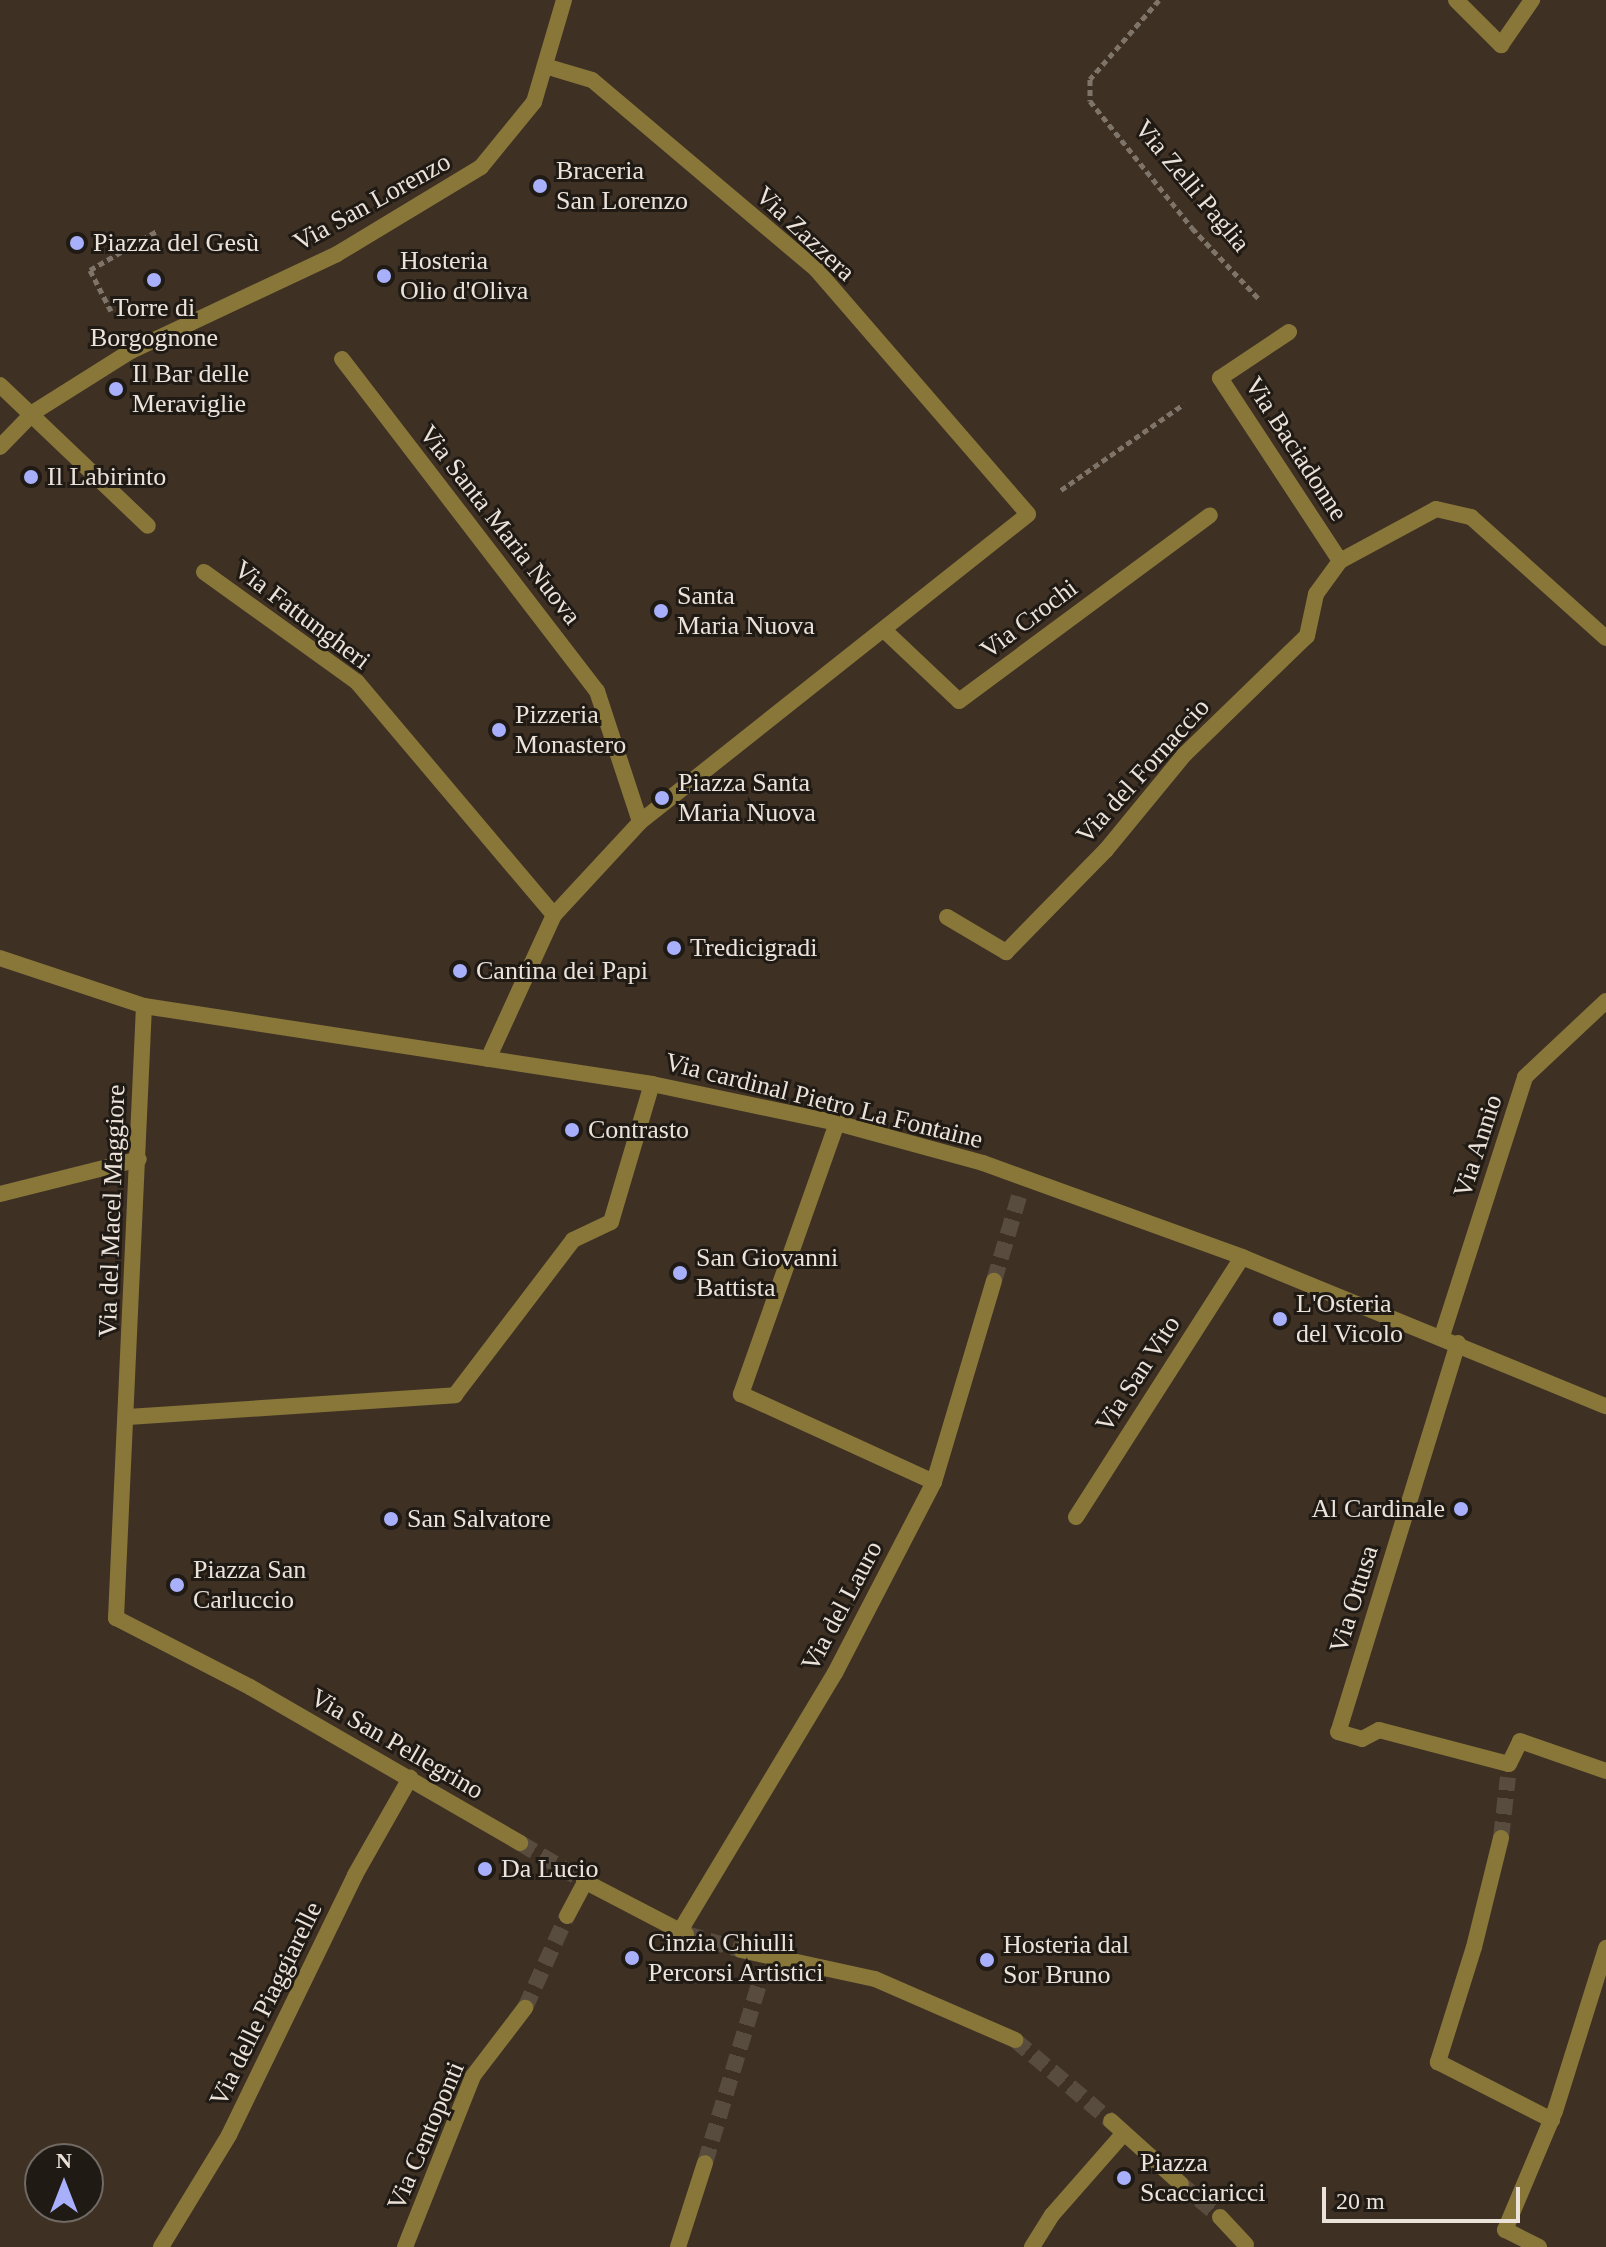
<!DOCTYPE html>
<meta charset="utf-8">
<style>
body{margin:0}
#map{position:relative;width:1606px;height:2247px;overflow:hidden;background:#3e3124;font-family:"Times New Roman",serif}
div>[style]{position:absolute}
[style*='--x']{left:calc(var(--x)*1px);top:calc(var(--y)*1px);width:calc(var(--w)*1px);rotate:calc(var(--a)*1deg)}
.pedestrian-tunnel>*{height:16px;margin-top:-8px;transform-origin:0;background:repeating-linear-gradient(90deg,#584c3f 0 16px,transparent 0 24px)}
.path>*{height:5px;margin-top:-2.5px;transform-origin:0;background:repeating-linear-gradient(90deg,#7f7469 0 6px,transparent 0 10px)}
.service>*{height:16px;margin:-8px;padding:0 8px;transform-origin:8px;border-radius:8px;background:#89773a}
.pedestrian>*{height:16px;margin:-8px;padding:0 8px;transform-origin:8px;border-radius:8px;background:#89773a}
.minor>*{height:16px;margin:-8px;padding:0 8px;transform-origin:8px;border-radius:8px;background:#89773a}
.dots>*{width:22px;height:22px;translate:-50% -50%;box-sizing:border-box;border:4px solid #201a15;border-radius:50%}
span{translate:-50% -50%;white-space:nowrap;text-align:center;line-height:1.15;-webkit-text-stroke:6px #201a15;paint-order:stroke}
.poi-label{font-size:26px;color:#ebe2da}
.left{translate:0 -50%;text-align:left}
.right{translate:-100% -50%;text-align:right}
.street-label{font-size:26px;color:#ebe2da}
.north{position:absolute;left:24px;top:2143px;width:80px;height:80px;box-sizing:border-box;background:#201a15;border:2px solid #716a64;border-radius:50%;rotate:0deg;font-size:22px;font-weight:700;line-height:32px;text-align:center;color:#ebe2da}
.north::after{content:'';display:block;margin:auto;width:28px;height:36px;background:#a8b0fc;clip-path:polygon(50% 0,100% 100%,50% 72%,0 100%)}
.scale{position:absolute;left:1322px;top:2187px;width:198px;height:36px;box-sizing:border-box;border:4px solid #ebe2da;border-top:0;padding-left:10px;font-size:24px;line-height:28px;white-space:nowrap;color:#ebe2da;-webkit-text-stroke:6px #201a15;paint-order:stroke}
</style>
<div id="map">
<div class="pedestrian-tunnel">
<div style="--x:994;--y:1281;--w:92;--a:-73.5"></div>
<div style="--x:1501;--y:1838;--w:61;--a:-83.5"></div>
<div style="--x:520;--y:1843;--w:74;--a:30.7"></div>
<div style="--x:686;--y:1934;--w:57;--a:16.2"></div>
<div style="--x:525;--y:2008;--w:101;--a:-65.5"></div>
<div style="--x:1015;--y:2040;--w:126;--a:40.2"></div>
<div style="--x:705;--y:2163;--w:204;--a:-73.2"></div>
<div style="--x:1181;--y:2184;--w:51;--a:40.2"></div>
</div>
<div class="path">
<div style="--x:1159;--y:0;--w:105;--a:131.1"></div>
<div style="--x:1090;--y:79;--w:22;--a:90"></div>
<div style="--x:1090;--y:101;--w:163;--a:51.2"></div>
<div style="--x:1192;--y:228;--w:98;--a:46.7"></div>
<div style="--x:111;--y:311;--w:46;--a:-117.1"></div>
<div style="--x:90;--y:270;--w:78;--a:-30.2"></div>
<div style="--x:1061;--y:490;--w:150;--a:-35"></div>
</div>
<div class="service">
<div style="--x:1456;--y:0;--w:64;--a:45"></div>
<div style="--x:1501;--y:45;--w:55;--a:-55.4"></div>
<div style="--x:1289;--y:332;--w:83;--a:146.3"></div>
<div style="--x:1220;--y:378;--w:219;--a:56.7"></div>
<div style="--x:1340;--y:561;--w:109;--a:-28.4"></div>
<div style="--x:1436;--y:509;--w:36;--a:13"></div>
<div style="--x:1471;--y:517;--w:181;--a:41.9"></div>
<div style="--x:342;--y:359;--w:419;--a:52.5"></div>
<div style="--x:597;--y:691;--w:138;--a:71.8"></div>
<div style="--x:0;--y:385;--w:204;--a:43.6"></div>
<div style="--x:204;--y:572;--w:188;--a:35.7"></div>
<div style="--x:357;--y:682;--w:305;--a:49.8"></div>
<div style="--x:884;--y:630;--w:103;--a:43.4"></div>
<div style="--x:959;--y:701;--w:312;--a:-36.5"></div>
<div style="--x:947;--y:917;--w:69;--a:30.7"></div>
<div style="--x:1006;--y:952;--w:143;--a:-45.6"></div>
<div style="--x:1106;--y:850;--w:123;--a:-50.6"></div>
<div style="--x:1184;--y:755;--w:171;--a:-44.1"></div>
<div style="--x:1307;--y:636;--w:43;--a:-77.9"></div>
<div style="--x:1316;--y:594;--w:41;--a:-54"></div>
<div style="--x:144;--y:1006;--w:613;--a:92.62"></div>
<div style="--x:116;--y:1618;--w:151;--a:27.2"></div>
<div style="--x:488;--y:1059;--w:158;--a:-65.4"></div>
<div style="--x:554;--y:915;--w:127;--a:-47.2"></div>
<div style="--x:640;--y:822;--w:495;--a:-38.4"></div>
<div style="--x:1028;--y:514;--w:323;--a:-130.9"></div>
<div style="--x:817;--y:270;--w:294;--a:-139.8"></div>
<div style="--x:592;--y:80;--w:46;--a:-163.5"></div>
<div style="--x:0;--y:1194;--w:143;--a:-14.1"></div>
<div style="--x:128;--y:1417;--w:328;--a:-3.8"></div>
<div style="--x:455;--y:1395;--w:195;--a:-52.7"></div>
<div style="--x:573;--y:1240;--w:42;--a:-25.3"></div>
<div style="--x:611;--y:1222;--w:144;--a:-73.5"></div>
<div style="--x:1076;--y:1517;--w:308;--a:-57.4"></div>
</div>
<div class="pedestrian">
<div style="--x:837;--y:1123;--w:288;--a:109.5"></div>
<div style="--x:741;--y:1394;--w:212;--a:24.5"></div>
<div style="--x:1458;--y:1343;--w:407;--a:107.1"></div>
<div style="--x:1338;--y:1732;--w:25;--a:16"></div>
<div style="--x:1362;--y:1739;--w:19;--a:-28"></div>
<div style="--x:1379;--y:1730;--w:134;--a:14.7"></div>
<div style="--x:1509;--y:1764;--w:25;--a:-64"></div>
<div style="--x:1520;--y:1741;--w:91;--a:19.2"></div>
<div style="--x:250;--y:1687;--w:312;--a:30"></div>
<div style="--x:1501;--y:1838;--w:112;--a:103.9"></div>
<div style="--x:1474;--y:1947;--w:121;--a:107.4"></div>
<div style="--x:1438;--y:2062;--w:128;--a:27"></div>
<div style="--x:584;--y:1881;--w:115;--a:27.5"></div>
<div style="--x:567;--y:1916;--w:38;--a:-62"></div>
<div style="--x:680;--y:1931;--w:301;--a:-59"></div>
<div style="--x:835;--y:1673;--w:215;--a:-62.6"></div>
<div style="--x:934;--y:1482;--w:210;--a:-73.4"></div>
<div style="--x:741;--y:1950;--w:137;--a:12.2"></div>
<div style="--x:875;--y:1979;--w:153;--a:23.5"></div>
<div style="--x:1111;--y:2121;--w:94;--a:42"></div>
<div style="--x:1220;--y:2217;--w:38;--a:47"></div>
<div style="--x:161;--y:2247;--w:131;--a:-58.7"></div>
<div style="--x:229;--y:2135;--w:289;--a:-64.1"></div>
<div style="--x:355;--y:1875;--w:112;--a:-60.4"></div>
<div style="--x:405;--y:2247;--w:184;--a:-68.3"></div>
<div style="--x:473;--y:2076;--w:86;--a:-52.6"></div>
<div style="--x:678;--y:2247;--w:88;--a:-72.2"></div>
<div style="--x:1032;--y:2247;--w:38;--a:-58"></div>
<div style="--x:1052;--y:2215;--w:109;--a:-48.7"></div>
<div style="--x:1539;--y:2247;--w:38;--a:-153"></div>
<div style="--x:1505;--y:2230;--w:129;--a:-67.2"></div>
<div style="--x:1555;--y:2111;--w:171;--a:-72.6"></div>
</div>
<div class="minor">
<div style="--x:0;--y:447;--w:49;--a:-45.8"></div>
<div style="--x:34;--y:412;--w:115;--a:-32.2"></div>
<div style="--x:131;--y:351;--w:228;--a:-25.2"></div>
<div style="--x:337;--y:254;--w:168;--a:-31.1"></div>
<div style="--x:481;--y:167;--w:84;--a:-50.8"></div>
<div style="--x:534;--y:102;--w:106;--a:-73.6"></div>
<div style="--x:0;--y:958;--w:152;--a:18.4"></div>
<div style="--x:144;--y:1006;--w:514;--a:8.73"></div>
<div style="--x:652;--y:1084;--w:189;--a:11.9"></div>
<div style="--x:837;--y:1123;--w:151;--a:15.3"></div>
<div style="--x:983;--y:1163;--w:276;--a:19.9"></div>
<div style="--x:1242;--y:1257;--w:393;--a:22.3"></div>
<div style="--x:1442;--y:1336;--w:272;--a:-72.2"></div>
<div style="--x:1525;--y:1077;--w:111;--a:-43.2"></div>
</div>
<div class="dots">
<div style="left:540px;top:186px;background:#a8b0fc"></div>
<div style="left:77px;top:243px;background:#a8b0fc"></div>
<div style="left:384px;top:276px;background:#a8b0fc"></div>
<div style="left:154px;top:280px;background:#a8b0fc"></div>
<div style="left:116px;top:389px;background:#a8b0fc"></div>
<div style="left:31px;top:477px;background:#a8b0fc"></div>
<div style="left:661px;top:611px;background:#a8b0fc"></div>
<div style="left:499px;top:730px;background:#a8b0fc"></div>
<div style="left:662px;top:798px;background:#a8b0fc"></div>
<div style="left:674px;top:948px;background:#a8b0fc"></div>
<div style="left:460px;top:971px;background:#a8b0fc"></div>
<div style="left:572px;top:1130px;background:#a8b0fc"></div>
<div style="left:680px;top:1273px;background:#a8b0fc"></div>
<div style="left:1280px;top:1319px;background:#a8b0fc"></div>
<div style="left:1461px;top:1509px;background:#a8b0fc"></div>
<div style="left:391px;top:1519px;background:#a8b0fc"></div>
<div style="left:177px;top:1585px;background:#a8b0fc"></div>
<div style="left:485px;top:1869px;background:#a8b0fc"></div>
<div style="left:632px;top:1958px;background:#a8b0fc"></div>
<div style="left:987px;top:1960px;background:#a8b0fc"></div>
<div style="left:1124px;top:2178px;background:#a8b0fc"></div>
</div>
<div class="poi-label">
<span class="left" style="left:556px;top:186px">Braceria<br>San Lorenzo</span>
<span class="left" style="left:93px;top:243px">Piazza del Gesù</span>
<span class="left" style="left:400px;top:276px">Hosteria<br>Olio d'Oliva</span>
<span style="left:154px;top:323px">Torre di<br>Borgognone</span>
<span class="left" style="left:132px;top:389px">Il Bar delle<br>Meraviglie</span>
<span class="left" style="left:47px;top:477px">Il Labirinto</span>
<span class="left" style="left:677px;top:611px">Santa<br>Maria Nuova</span>
<span class="left" style="left:515px;top:730px">Pizzeria<br>Monastero</span>
<span class="left" style="left:678px;top:798px">Piazza Santa<br>Maria Nuova</span>
<span class="left" style="left:690px;top:948px">Tredicigradi</span>
<span class="left" style="left:476px;top:971px">Cantina dei Papi</span>
<span class="left" style="left:588px;top:1130px">Contrasto</span>
<span class="left" style="left:696px;top:1273px">San Giovanni<br>Battista</span>
<span class="left" style="left:1296px;top:1319px">L'Osteria<br>del Vicolo</span>
<span class="right" style="left:1445px;top:1509px">Al Cardinale</span>
<span class="left" style="left:407px;top:1519px">San Salvatore</span>
<span class="left" style="left:193px;top:1585px">Piazza San<br>Carluccio</span>
<span class="left" style="left:501px;top:1869px">Da Lucio</span>
<span class="left" style="left:648px;top:1958px">Cinzia Chiulli<br>Percorsi Artistici</span>
<span class="left" style="left:1003px;top:1960px">Hosteria dal<br>Sor Bruno</span>
<span class="left" style="left:1140px;top:2178px">Piazza<br>Scacciaricci</span>
</div>
<div class="street-label">
<span style="left:1192px;top:186px;rotate:50deg">Via Zelli Paglia</span>
<span style="left:372px;top:202px;rotate:-29deg">Via San Lorenzo</span>
<span style="left:805px;top:234px;rotate:43deg">Via Zazzera</span>
<span style="left:1296px;top:449px;rotate:57deg">Via Baciadonne</span>
<span style="left:500px;top:525px;rotate:52deg">Via Santa Maria Nuova</span>
<span style="left:302px;top:615px;rotate:37deg">Via Fattungheri</span>
<span style="left:1029px;top:619px;rotate:-37deg">Via Crochi</span>
<span style="left:1143px;top:771px;rotate:-48deg">Via del Fornaccio</span>
<span style="left:824px;top:1101px;rotate:14deg">Via cardinal Pietro La Fontaine</span>
<span style="left:1478px;top:1146px;rotate:-72deg">Via Annio</span>
<span style="left:112px;top:1211px;rotate:-88deg">Via del Macel Maggiore</span>
<span style="left:1138px;top:1374px;rotate:-57deg">Via San Vito</span>
<span style="left:1354px;top:1599px;rotate:-73deg">Via Ottusa</span>
<span style="left:842px;top:1606px;rotate:-62deg">Via del Lauro</span>
<span style="left:397px;top:1744px;rotate:30deg">Via San Pellegrino</span>
<span style="left:266px;top:2004px;rotate:-64deg">Via delle Piaggiarelle</span>
<span style="left:426px;top:2136px;rotate:-67deg">Via Centoponti</span>
</div>
<div class="north">N</div>
<div class="scale">20 m</div>
</div>
